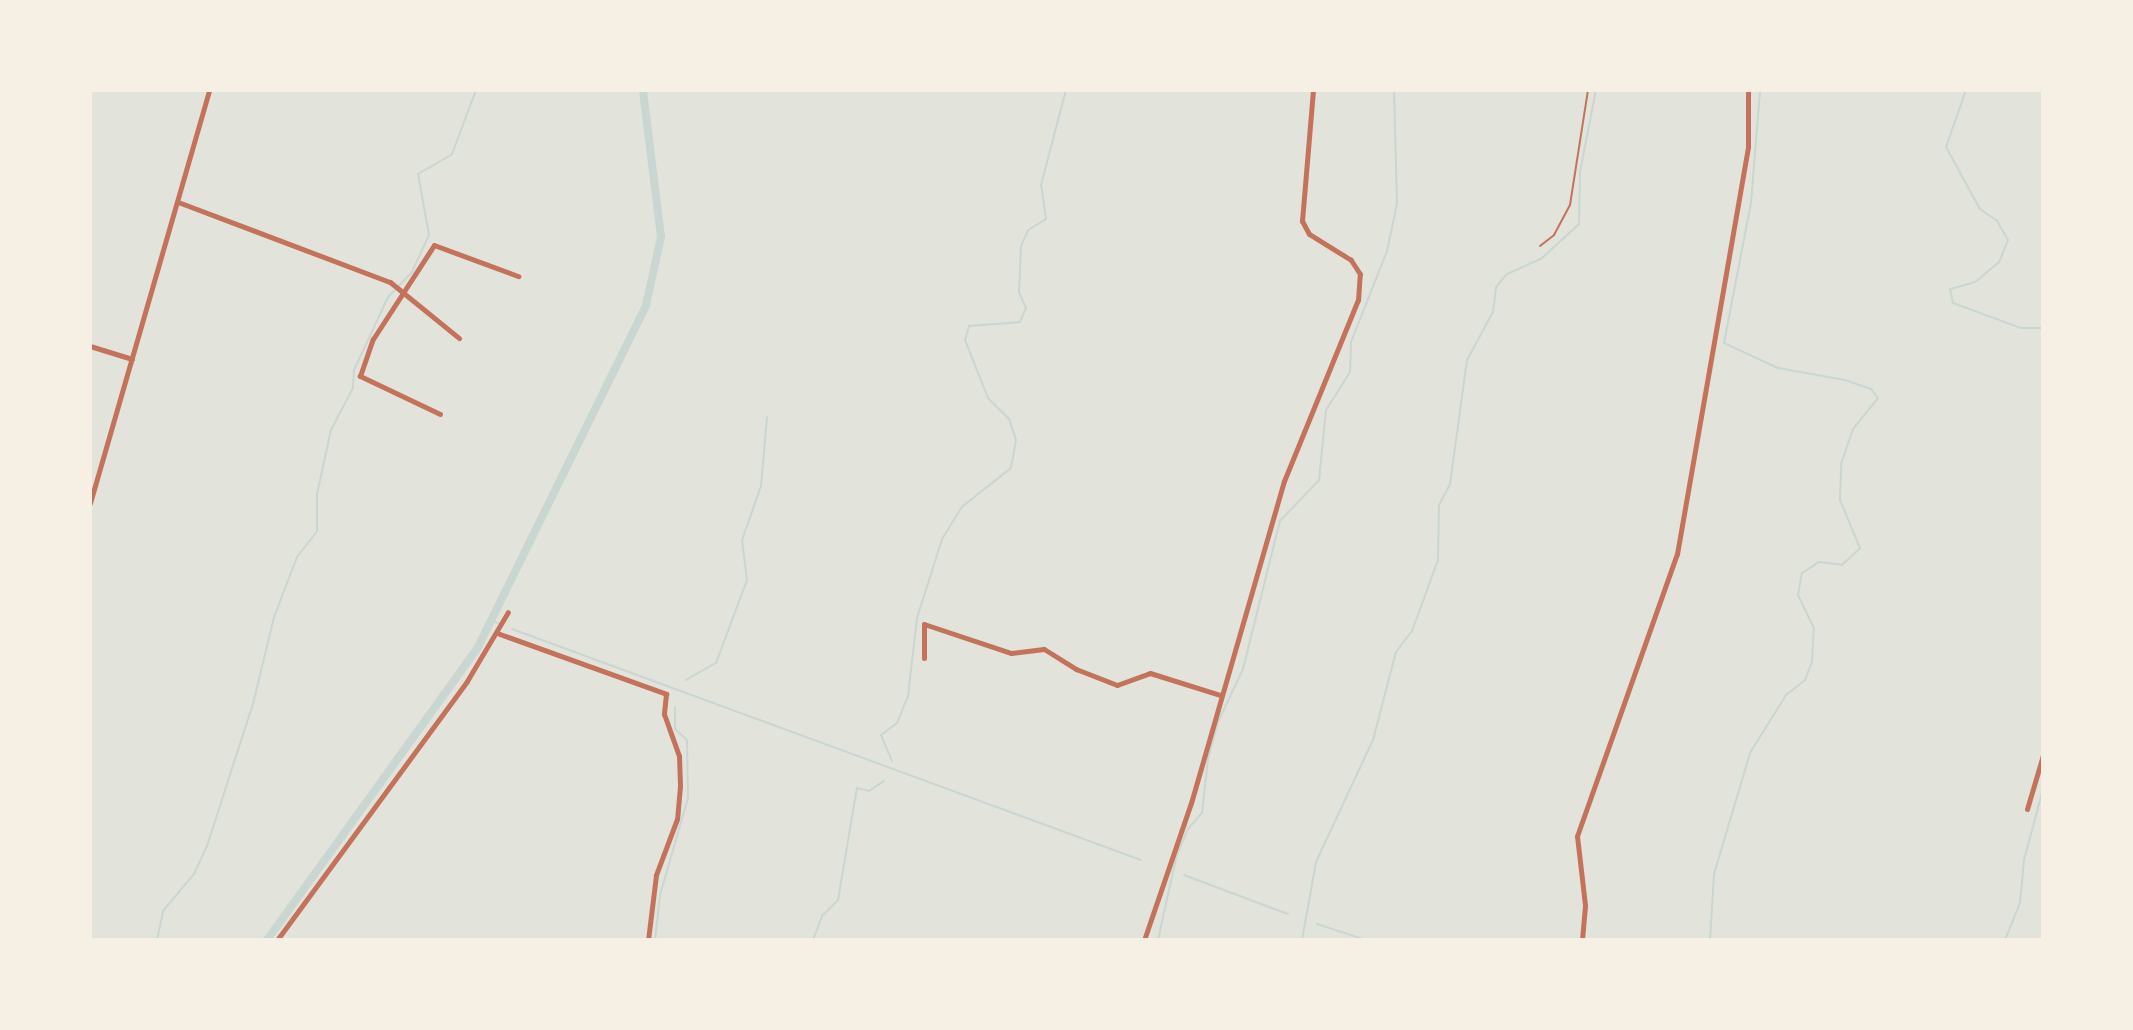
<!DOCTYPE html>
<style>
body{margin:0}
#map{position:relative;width:2133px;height:1030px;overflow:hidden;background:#f6efe4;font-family:Arial,sans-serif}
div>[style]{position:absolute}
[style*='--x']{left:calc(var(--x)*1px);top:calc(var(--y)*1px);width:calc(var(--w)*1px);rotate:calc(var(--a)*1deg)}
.green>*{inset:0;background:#e2e4dc;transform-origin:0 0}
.stream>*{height:2px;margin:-1px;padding:0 1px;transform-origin:1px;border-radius:1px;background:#c9d6d2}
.canal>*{height:8px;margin:-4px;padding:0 4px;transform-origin:4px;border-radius:4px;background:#c9d6d2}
.service>*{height:2px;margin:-1px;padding:0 1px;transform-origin:1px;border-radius:1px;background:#c5725c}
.minor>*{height:5px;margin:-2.5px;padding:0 2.5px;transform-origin:2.5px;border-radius:2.5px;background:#c5725c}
span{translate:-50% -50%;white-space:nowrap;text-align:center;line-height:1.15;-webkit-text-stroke:7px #f6efe4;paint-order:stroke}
.frame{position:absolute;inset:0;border:92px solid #f6efe4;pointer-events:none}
</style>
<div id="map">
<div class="green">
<div style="left:90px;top:90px;width:1953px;height:850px"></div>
</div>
<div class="stream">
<div style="--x:1966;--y:90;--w:60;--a:109.3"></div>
<div style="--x:1946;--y:147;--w:71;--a:61.3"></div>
<div style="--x:1980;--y:209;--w:21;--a:35"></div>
<div style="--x:1997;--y:221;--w:22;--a:60"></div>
<div style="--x:2008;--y:240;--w:24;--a:112"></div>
<div style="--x:1999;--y:262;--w:31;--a:140"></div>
<div style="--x:1975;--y:282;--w:26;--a:164"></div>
<div style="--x:1950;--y:289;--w:14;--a:78"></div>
<div style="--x:1953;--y:303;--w:72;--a:20.2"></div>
<div style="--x:2021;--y:328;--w:22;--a:0"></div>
<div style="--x:492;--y:621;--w:6;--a:18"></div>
<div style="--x:512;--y:629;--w:670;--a:20.17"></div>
<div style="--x:686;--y:680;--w:34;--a:-30"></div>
<div style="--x:716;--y:663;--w:89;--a:-69.5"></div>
<div style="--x:747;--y:580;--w:40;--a:-97.1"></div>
<div style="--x:742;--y:540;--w:57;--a:-70.6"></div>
<div style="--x:761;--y:486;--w:69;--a:-85"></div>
<div style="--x:892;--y:761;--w:28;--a:-113"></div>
<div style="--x:881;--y:735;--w:20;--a:-37"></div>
<div style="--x:897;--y:723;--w:29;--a:-68"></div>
<div style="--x:908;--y:696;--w:79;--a:-83.4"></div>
<div style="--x:917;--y:618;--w:83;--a:-72.4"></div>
<div style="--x:942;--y:539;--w:39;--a:-58"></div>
<div style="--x:963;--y:506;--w:61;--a:-38.4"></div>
<div style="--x:1011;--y:468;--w:28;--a:-80"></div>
<div style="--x:1016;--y:440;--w:22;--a:-108"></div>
<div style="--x:1009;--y:419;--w:30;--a:-135"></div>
<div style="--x:988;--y:398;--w:62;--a:-111.6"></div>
<div style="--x:965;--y:340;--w:15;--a:-74"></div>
<div style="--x:969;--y:326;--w:51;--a:-4.5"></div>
<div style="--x:1020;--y:322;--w:15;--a:-67"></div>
<div style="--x:1026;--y:308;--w:17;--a:-114"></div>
<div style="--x:1019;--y:292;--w:46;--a:-87.5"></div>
<div style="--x:1021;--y:246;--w:17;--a:-66"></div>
<div style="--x:1028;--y:230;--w:21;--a:-31"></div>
<div style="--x:1046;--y:219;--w:34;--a:-98"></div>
<div style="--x:1041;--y:185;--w:98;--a:-75.3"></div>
<div style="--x:1184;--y:875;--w:111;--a:20.6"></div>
<div style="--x:1317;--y:924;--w:52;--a:18.1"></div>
<div style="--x:90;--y:939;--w:1;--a:45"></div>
<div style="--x:157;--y:940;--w:30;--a:-78"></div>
<div style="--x:163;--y:911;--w:48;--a:-50"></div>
<div style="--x:194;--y:874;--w:31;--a:-65"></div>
<div style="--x:207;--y:846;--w:149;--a:-72.1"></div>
<div style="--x:253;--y:704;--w:89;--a:-76.4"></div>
<div style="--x:274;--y:617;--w:64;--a:-69"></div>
<div style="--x:297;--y:557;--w:33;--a:-52"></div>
<div style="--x:317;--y:531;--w:37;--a:-90"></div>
<div style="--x:317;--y:494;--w:66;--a:-77.7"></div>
<div style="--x:331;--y:430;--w:47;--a:-62.4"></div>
<div style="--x:353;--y:388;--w:18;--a:-87"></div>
<div style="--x:354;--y:370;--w:81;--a:-65"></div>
<div style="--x:388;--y:297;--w:35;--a:-46"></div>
<div style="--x:412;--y:272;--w:41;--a:-65.3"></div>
<div style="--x:429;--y:235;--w:62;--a:-100.2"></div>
<div style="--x:418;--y:174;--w:39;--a:-30"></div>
<div style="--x:452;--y:154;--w:68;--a:-69.4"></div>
<div style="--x:655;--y:940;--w:45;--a:-83.7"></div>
<div style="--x:660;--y:895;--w:101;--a:-73.9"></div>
<div style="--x:688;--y:798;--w:58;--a:-91"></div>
<div style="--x:687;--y:740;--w:16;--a:-137"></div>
<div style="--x:675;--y:729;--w:22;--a:-90"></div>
<div style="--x:813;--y:940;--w:26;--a:-69"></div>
<div style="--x:822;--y:916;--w:23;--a:-45"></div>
<div style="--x:838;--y:900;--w:114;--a:-80.4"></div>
<div style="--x:857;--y:788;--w:12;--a:14"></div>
<div style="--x:869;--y:791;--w:18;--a:-34"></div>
<div style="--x:1158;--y:940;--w:84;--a:-77.6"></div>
<div style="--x:1176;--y:858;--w:31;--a:-68"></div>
<div style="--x:1188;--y:829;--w:21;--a:-49"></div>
<div style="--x:1202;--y:813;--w:54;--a:-83.7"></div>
<div style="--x:1208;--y:759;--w:38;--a:-75"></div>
<div style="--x:1218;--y:722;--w:59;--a:-64.7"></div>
<div style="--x:1243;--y:669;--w:153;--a:-76"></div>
<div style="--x:1280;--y:521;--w:57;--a:-46.4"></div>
<div style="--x:1319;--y:480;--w:70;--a:-84.3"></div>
<div style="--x:1326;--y:410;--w:45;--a:-57.7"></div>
<div style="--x:1350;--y:372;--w:30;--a:-88"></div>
<div style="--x:1351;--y:342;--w:98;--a:-68.4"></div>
<div style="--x:1387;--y:251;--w:48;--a:-78"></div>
<div style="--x:1397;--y:204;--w:114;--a:-91.5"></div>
<div style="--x:1302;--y:940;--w:79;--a:-79.8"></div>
<div style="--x:1316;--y:862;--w:135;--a:-65"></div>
<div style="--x:1373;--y:740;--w:91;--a:-75.4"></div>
<div style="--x:1396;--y:652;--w:26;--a:-53"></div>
<div style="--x:1412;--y:631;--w:76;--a:-69.9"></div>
<div style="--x:1438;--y:560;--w:55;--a:-89"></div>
<div style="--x:1439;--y:505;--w:24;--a:-62"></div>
<div style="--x:1450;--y:484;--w:125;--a:-82.2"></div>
<div style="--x:1467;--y:360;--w:55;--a:-61.6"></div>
<div style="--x:1493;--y:312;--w:25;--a:-83"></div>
<div style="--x:1496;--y:287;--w:17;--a:-50"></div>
<div style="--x:1507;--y:274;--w:37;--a:-24"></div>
<div style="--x:1541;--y:259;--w:52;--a:-42.6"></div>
<div style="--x:1579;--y:224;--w:52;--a:-88.9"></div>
<div style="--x:1580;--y:172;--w:84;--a:-79"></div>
<div style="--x:1710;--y:940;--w:66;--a:-86.5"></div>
<div style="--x:1714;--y:874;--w:126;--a:-73.4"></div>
<div style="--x:1750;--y:753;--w:68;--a:-58.2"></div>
<div style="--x:1786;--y:695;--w:24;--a:-38"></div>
<div style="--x:1805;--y:680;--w:19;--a:-69"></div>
<div style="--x:1812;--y:662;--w:34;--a:-87"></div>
<div style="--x:1814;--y:628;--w:37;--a:-116"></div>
<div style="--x:1798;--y:595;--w:22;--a:-80"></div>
<div style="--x:1802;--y:573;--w:20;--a:-33"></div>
<div style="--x:1819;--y:562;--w:23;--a:7"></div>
<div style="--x:1842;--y:565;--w:25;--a:-43"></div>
<div style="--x:1860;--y:548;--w:52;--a:-112.6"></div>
<div style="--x:1840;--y:500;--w:36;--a:-88"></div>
<div style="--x:1841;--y:464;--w:37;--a:-71"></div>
<div style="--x:1853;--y:429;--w:40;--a:-51"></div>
<div style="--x:1878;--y:398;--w:11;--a:-128"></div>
<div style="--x:1871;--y:389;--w:28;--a:-161"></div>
<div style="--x:1845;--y:380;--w:68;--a:-169.8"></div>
<div style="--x:1778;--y:368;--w:60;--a:-155.2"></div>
<div style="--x:1724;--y:343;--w:143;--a:-79.1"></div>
<div style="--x:1751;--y:203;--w:113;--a:-85.4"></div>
<div style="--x:2005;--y:940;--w:40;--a:-68"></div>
<div style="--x:2020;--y:903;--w:43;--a:-84.7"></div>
<div style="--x:2024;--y:860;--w:73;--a:-75"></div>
</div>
<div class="canal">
<div style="--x:267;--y:940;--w:361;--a:-54.2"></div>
<div style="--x:478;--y:647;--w:381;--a:-63.8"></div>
<div style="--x:646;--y:305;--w:70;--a:-77.6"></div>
<div style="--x:661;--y:237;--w:148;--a:-97"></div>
</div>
<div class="service">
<div style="--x:1540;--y:246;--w:18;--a:-38"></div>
<div style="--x:1554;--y:235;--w:34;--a:-62"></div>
<div style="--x:1570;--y:205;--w:116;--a:-81.1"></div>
</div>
<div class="minor">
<div style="--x:178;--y:202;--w:227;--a:20.7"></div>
<div style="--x:390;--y:282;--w:89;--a:39.1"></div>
<div style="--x:90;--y:346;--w:44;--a:17.2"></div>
<div style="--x:440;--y:414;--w:89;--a:-154.6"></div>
<div style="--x:360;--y:376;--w:39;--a:-71"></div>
<div style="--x:373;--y:339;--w:112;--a:-57"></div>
<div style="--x:434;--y:245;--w:90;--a:20.3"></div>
<div style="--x:90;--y:503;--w:430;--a:-73.9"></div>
<div style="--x:497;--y:633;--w:180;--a:19.8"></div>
<div style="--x:666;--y:694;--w:20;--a:96"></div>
<div style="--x:664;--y:714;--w:45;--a:70.3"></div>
<div style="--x:679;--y:756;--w:30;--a:88"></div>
<div style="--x:680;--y:786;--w:33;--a:95"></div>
<div style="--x:677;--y:819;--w:60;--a:110.6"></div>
<div style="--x:656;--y:875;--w:65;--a:97"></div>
<div style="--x:924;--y:658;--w:34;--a:-90"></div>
<div style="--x:924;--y:624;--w:92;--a:18.4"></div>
<div style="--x:1011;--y:653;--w:33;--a:-7"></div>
<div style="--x:1044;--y:649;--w:38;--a:32"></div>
<div style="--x:1076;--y:669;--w:44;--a:21.3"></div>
<div style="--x:1117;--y:685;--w:35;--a:-20"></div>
<div style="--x:1150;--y:673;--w:73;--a:17.4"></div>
<div style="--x:2027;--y:809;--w:56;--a:-73.5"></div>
<div style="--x:277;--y:940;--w:321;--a:-53.7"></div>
<div style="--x:467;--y:681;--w:80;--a:-59.3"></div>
<div style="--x:1144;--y:940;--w:145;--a:-71.1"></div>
<div style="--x:1191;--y:803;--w:335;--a:-73.9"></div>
<div style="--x:1284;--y:481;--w:196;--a:-67.8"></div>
<div style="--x:1358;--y:300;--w:26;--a:-86"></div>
<div style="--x:1360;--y:274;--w:17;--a:-123"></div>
<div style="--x:1351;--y:260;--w:49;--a:-148.2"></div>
<div style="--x:1309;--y:234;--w:15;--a:-118"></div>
<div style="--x:1302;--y:221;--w:131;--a:-85.2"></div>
<div style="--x:1582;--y:940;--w:35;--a:-85"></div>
<div style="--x:1585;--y:905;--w:69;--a:-96.6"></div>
<div style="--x:1577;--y:836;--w:299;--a:-70.5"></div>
<div style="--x:1677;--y:554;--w:414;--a:-80.1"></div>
<div style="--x:1748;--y:146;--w:56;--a:-90"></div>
</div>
<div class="frame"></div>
</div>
